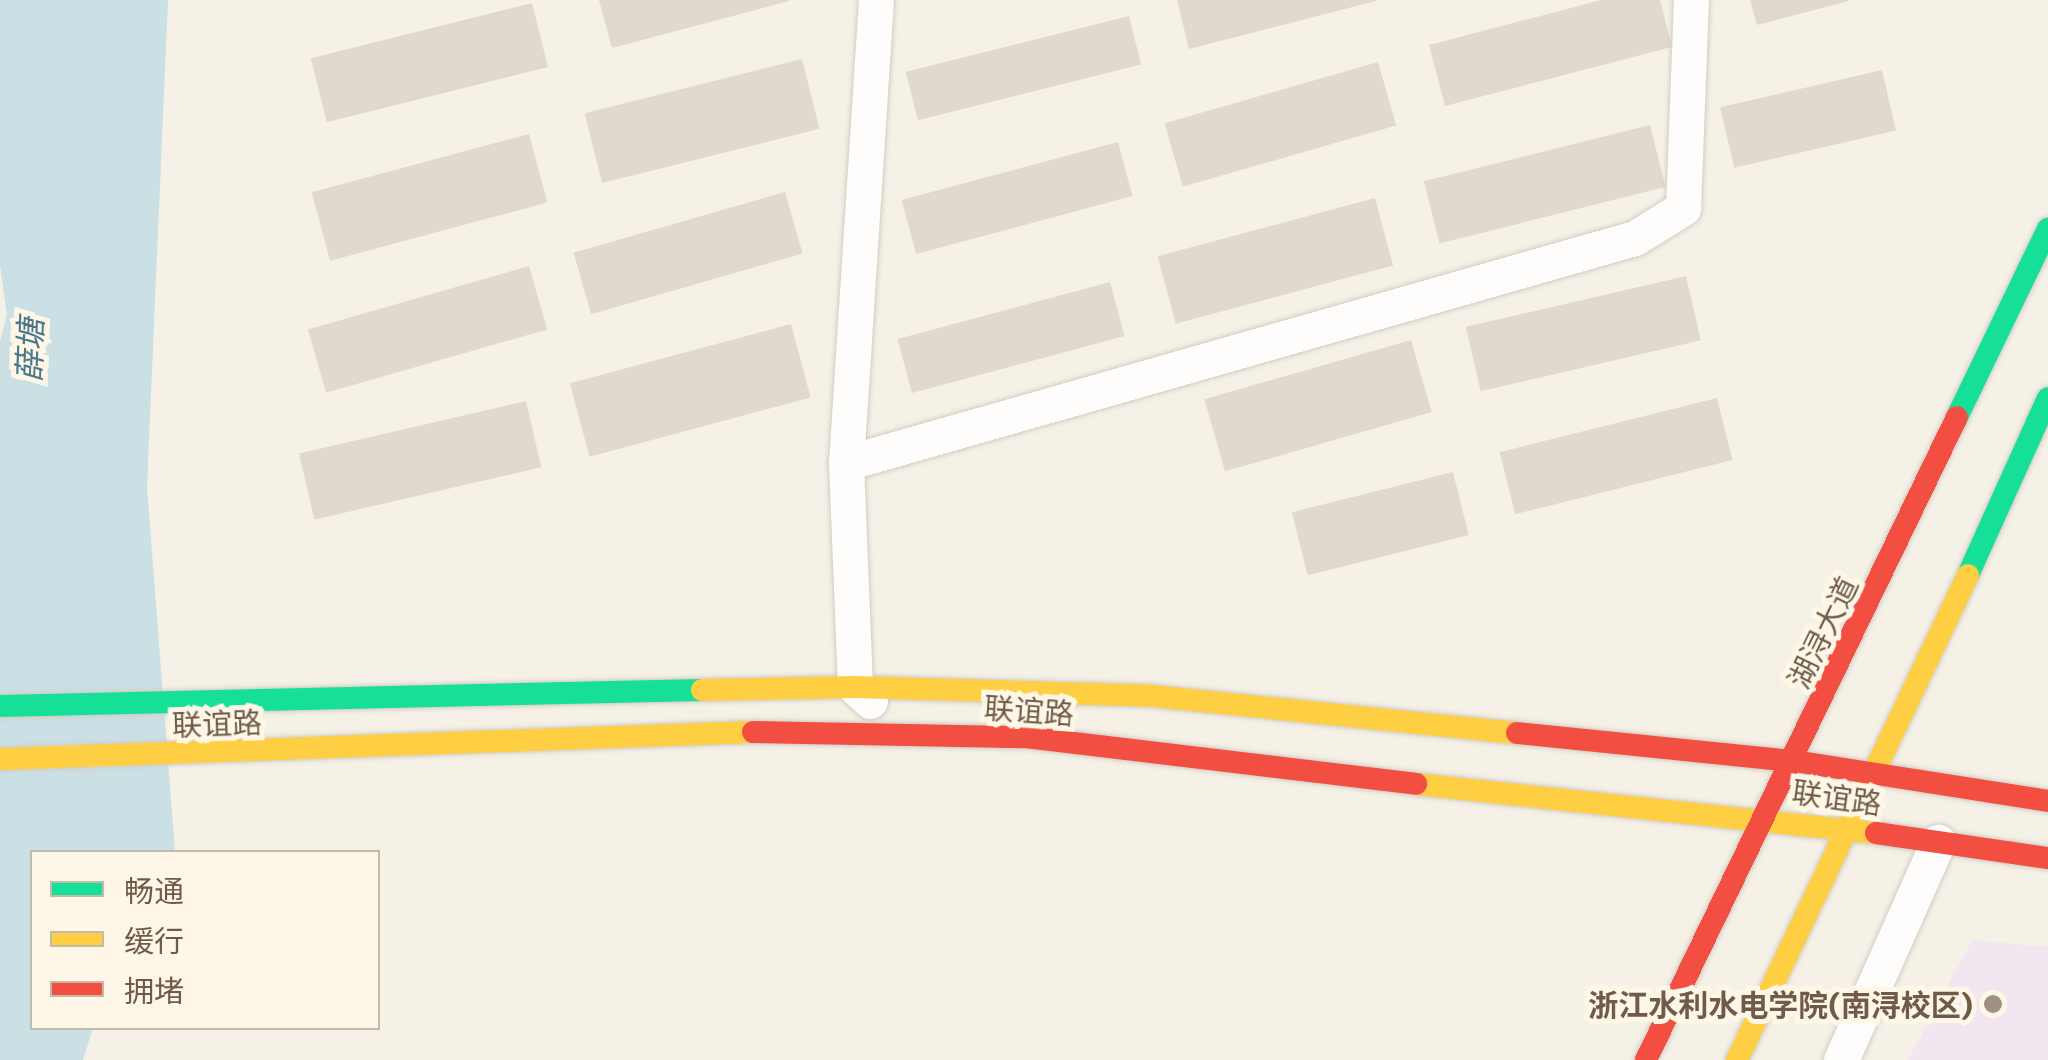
<!DOCTYPE html>
<meta charset="utf-8">
<style>
body{margin:0}
#map{position:relative;width:2048px;height:1060px;overflow:hidden;background:#f5f1e7;font-family:Commissioner,"Noto Sans SC",sans-serif}
div>[style]{position:absolute}
[style*='--x']{left:calc(var(--x)*1px);top:calc(var(--y)*1px);width:calc(var(--w)*1px);rotate:calc(var(--a)*1deg)}
.education>*{inset:0;background:#f2e7f0}
.water>*{inset:0;background:#cae0e4}
.building>*{inset:0;background:#e1d9cf;transform-origin:0 0}
.roads{filter:drop-shadow(0 0 2px #d3ccc3) drop-shadow(0 0 2px #d3ccc3)}
.street>*{height:35px;margin:-17.5px;padding:0 17.5px;transform-origin:17.5px;border-radius:17.5px;background:#fefdfb}
.fast>*{height:22px;margin:-11px;padding:0 11px;transform-origin:11px;border-radius:11px;background:#16e098}
.slow>*{height:22px;margin:-11px;padding:0 11px;transform-origin:11px;border-radius:11px;background:#ffcf43}
.jam>*{height:22px;margin:-11px;padding:0 11px;transform-origin:11px;border-radius:11px;background:#f24e42}
.dots>*{width:28px;height:28px;translate:-50% -50%;box-sizing:border-box;border:5px solid #fef7e7;border-radius:50%}
span{translate:-50% -50%;white-space:nowrap;text-align:center;line-height:1.15;-webkit-text-stroke:10px #fef7e7;paint-order:stroke}
.street-label{font-size:30px;color:#705b4a}
.poi-label{font-size:30px;color:#705b4a;font-weight:700}
.right{translate:-100% -50%;text-align:right}
.water-label{font-size:32px;color:#48788a;font-style:italic}
.legend{position:absolute;left:30px;top:850px;width:350px;height:180px;box-sizing:border-box;background:#fef7e7;border:2px solid #c5b9a8;margin:0;padding:12px 18px;list-style:none;font-size:30px;color:#705b4a}
.legend li{display:flex;align-items:center;gap:20px;height:50px}
.legend b{width:50px;border:2px solid #c5b9a8}
</style>
<div id="map">
<div class="education">
<div style="clip-path:polygon(1972px 940px,2048px 947px,2048px 1060px,1908px 1060px)"></div>
</div>
<div class="water">
<div style="clip-path:polygon(0 0,168px 0,147px 487px,175px 852px,32px 852px,32px 1028px,93px 1028px,83px 1060px,0 1060px,0 341px,7px 315px,0 266px)"></div>
</div>
<div class="building">
<div style="clip-path:polygon(599px 0,789px 0,789px 1px,612px 48px)"></div>
<div style="clip-path:polygon(1177px 0,1376px 0,1376px 1px,1189px 49px)"></div>
<div style="clip-path:polygon(1601px 0,1660px 0,1672px 47px,1445px 106px,1429px 45px)"></div>
<div style="clip-path:polygon(1750px 0,1848px 0,1849px 1px,1757px 25px)"></div>
<div style="left:532px;top:3px;width:66px;height:228px;rotate:76deg"></div>
<div style="left:1129px;top:16px;width:50px;height:230px;rotate:76deg"></div>
<div style="left:802px;top:59px;width:72px;height:224px;rotate:76deg"></div>
<div style="left:1378px;top:62px;width:66px;height:222px;rotate:74deg"></div>
<div style="left:1882px;top:70px;width:62px;height:166px;rotate:77deg"></div>
<div style="left:1650px;top:125px;width:64px;height:233px;rotate:76deg"></div>
<div style="left:529px;top:134px;width:71px;height:225px;rotate:75deg"></div>
<div style="left:1118px;top:142px;width:56px;height:224px;rotate:75deg"></div>
<div style="left:785px;top:192px;width:64px;height:220px;rotate:74deg"></div>
<div style="left:1375px;top:198px;width:70px;height:225px;rotate:75deg"></div>
<div style="left:529px;top:266px;width:66px;height:230px;rotate:74deg"></div>
<div style="left:1686px;top:276px;width:66px;height:226px;rotate:77deg"></div>
<div style="left:1110px;top:282px;width:56px;height:220px;rotate:75deg"></div>
<div style="left:791px;top:324px;width:76px;height:229px;rotate:75deg"></div>
<div style="left:1411px;top:340px;width:75px;height:215px;rotate:74deg"></div>
<div style="left:1717px;top:398px;width:64px;height:224px;rotate:76deg"></div>
<div style="left:526px;top:401px;width:68px;height:233px;rotate:77deg"></div>
<div style="left:1453px;top:472px;width:65px;height:166px;rotate:76deg"></div>
</div>
<div class="roads">
<div class="street">
<div style="--x:846;--y:463;--w:820;--a:-15.92"></div>
<div style="--x:1635;--y:238;--w:57;--a:-32"></div>
<div style="--x:1683;--y:208;--w:208;--a:-87.8"></div>
<div style="--x:870;--y:701;--w:21;--a:-137"></div>
<div style="--x:855;--y:687;--w:224;--a:-92.3"></div>
<div style="--x:846;--y:463;--w:464;--a:-86.3"></div>
<div style="--x:1841;--y:1060;--w:239;--a:-66"></div>
</div>
<div class="fast">
<div style="--x:1957;--y:417;--w:209;--a:-64.2"></div>
<div style="--x:1968;--y:575;--w:194;--a:-65.7"></div>
<div style="--x:0;--y:706;--w:702;--a:-1.31"></div>
</div>
<div class="slow">
<div style="--x:702;--y:690;--w:153;--a:-1.1"></div>
<div style="--x:855;--y:687;--w:297;--a:1.7"></div>
<div style="--x:1152;--y:696;--w:367;--a:5.8"></div>
<div style="--x:0;--y:759;--w:753;--a:-2.05"></div>
<div style="--x:1416;--y:784;--w:463;--a:6.1"></div>
<div style="--x:1737;--y:1060;--w:537;--a:-64.53"></div>
</div>
<div class="jam">
<div style="--x:753;--y:732;--w:271;--a:1.1"></div>
<div style="--x:1024;--y:737;--w:395;--a:6.8"></div>
<div style="--x:1517;--y:733;--w:278;--a:5.8"></div>
<div style="--x:1794;--y:761;--w:257;--a:8.9"></div>
<div style="--x:1876;--y:833;--w:174;--a:8.3"></div>
<div style="--x:1646;--y:1060;--w:714;--a:-64.19"></div>
</div>
</div>
<div class="dots">
<div style="left:1993px;top:1004px;background:#9f9081"></div>
</div>
<div class="street-label">
<span style="left:1822px;top:632px;rotate:-64deg">湖浔大道</span>
<span style="left:1029px;top:710px;rotate:4deg">联谊路</span>
<span style="left:217px;top:723px;rotate:-2deg">联谊路</span>
<span style="left:1837px;top:797px;rotate:8deg">联谊路</span>
</div>
<div class="poi-label">
<span class="right" style="left:1973px;top:1004px">浙江水利水电学院(南浔校区)</span>
</div>
<div class="water-label">
<span style="left:29px;top:350px;rotate:-88deg">薛塘</span>
</div>
<ul class="legend">
<li><b style="height:12px;background:#16e098"></b>畅通</li>
<li><b style="height:12px;background:#ffcf43"></b>缓行</li>
<li><b style="height:12px;background:#f24e42"></b>拥堵</li>
</ul>
</div>
